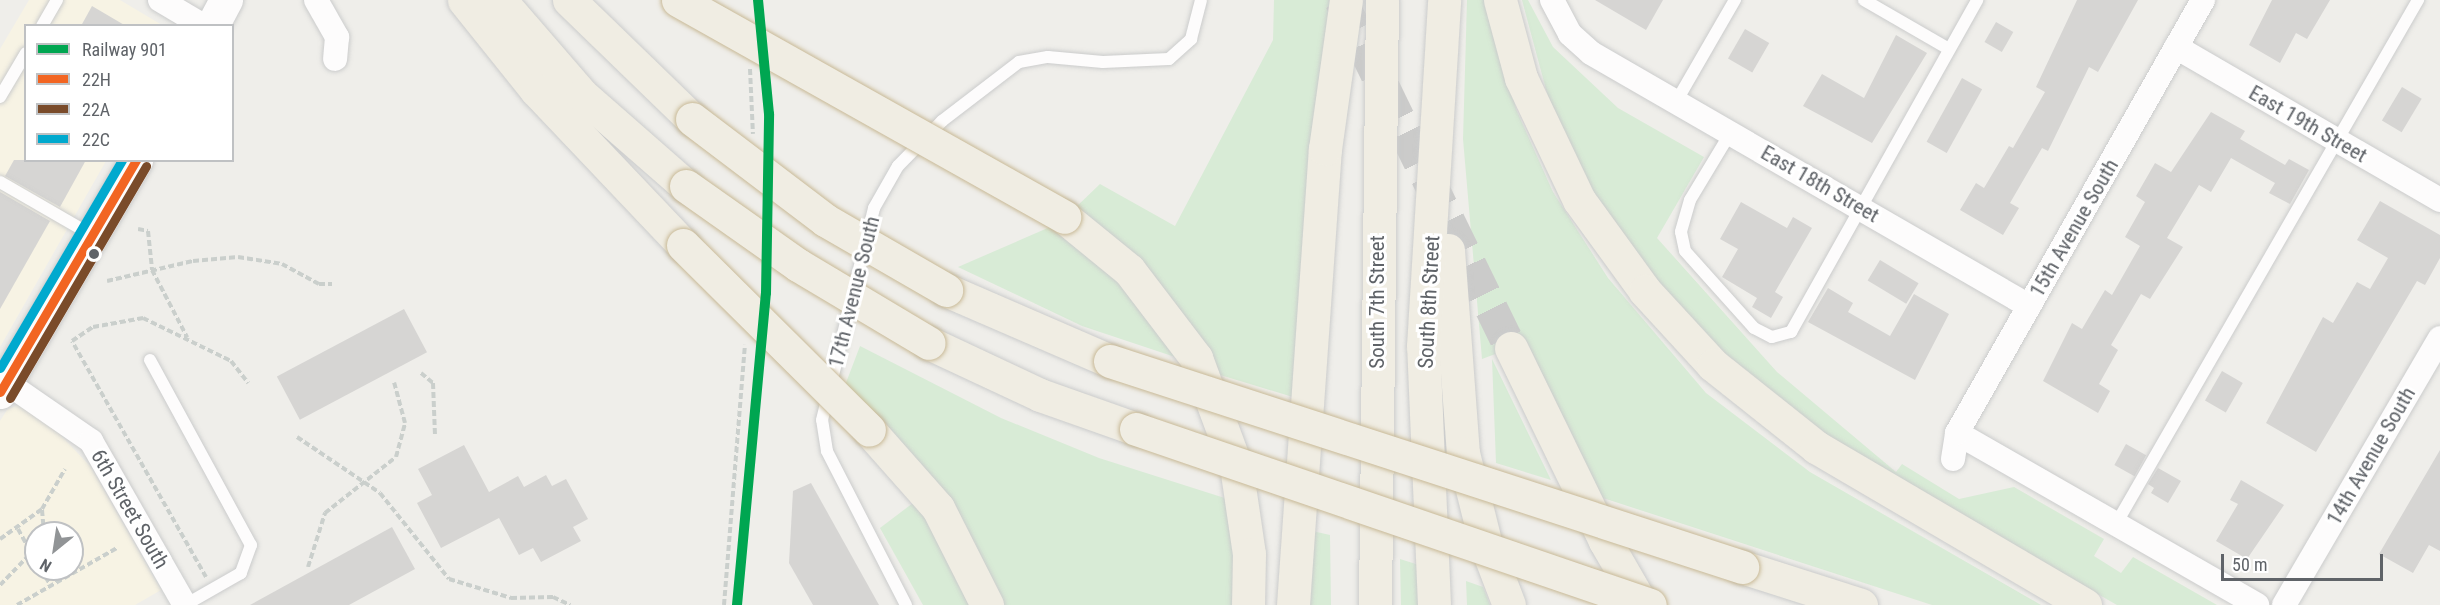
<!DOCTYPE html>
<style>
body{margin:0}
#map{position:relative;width:2440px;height:605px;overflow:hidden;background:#efeeea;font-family:"Roboto Condensed",sans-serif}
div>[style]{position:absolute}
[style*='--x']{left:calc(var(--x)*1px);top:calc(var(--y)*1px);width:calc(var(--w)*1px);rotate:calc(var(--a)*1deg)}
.commercial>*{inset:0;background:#f7f3e4}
.green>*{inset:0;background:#d8ebd6}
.building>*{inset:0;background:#d6d5d3;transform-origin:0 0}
.highway-tunnel>*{height:33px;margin-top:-16.5px;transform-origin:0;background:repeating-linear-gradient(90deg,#cbcbca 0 33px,transparent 0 49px)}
.path>*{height:4px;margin-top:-2px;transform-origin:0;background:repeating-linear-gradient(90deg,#cacfcc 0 6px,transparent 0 9px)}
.roads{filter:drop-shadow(0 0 2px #cbcccc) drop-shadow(0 0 2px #cbcccc)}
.lane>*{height:12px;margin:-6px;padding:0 6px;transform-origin:6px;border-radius:6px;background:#fdfcfc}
.street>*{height:24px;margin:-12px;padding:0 12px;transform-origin:12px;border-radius:12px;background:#fdfcfc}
.secondary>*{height:33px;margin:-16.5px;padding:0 16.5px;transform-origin:16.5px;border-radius:16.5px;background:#fdfcfc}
.highway>*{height:33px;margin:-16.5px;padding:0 16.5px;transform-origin:16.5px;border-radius:16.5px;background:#f0ede3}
.bridges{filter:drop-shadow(0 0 2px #c8b996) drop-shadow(0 0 2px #c8b996)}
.highway-bridge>*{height:33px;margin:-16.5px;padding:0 16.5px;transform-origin:16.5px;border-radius:16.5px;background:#f0ede3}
.bus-1>*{height:9px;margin:-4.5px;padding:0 4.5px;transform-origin:4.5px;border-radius:4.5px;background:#f26522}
.bus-2>*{height:9px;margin:-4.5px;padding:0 4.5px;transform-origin:4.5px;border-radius:4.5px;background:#7a4b2a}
.bus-3>*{height:9px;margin:-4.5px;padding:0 4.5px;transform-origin:4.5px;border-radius:4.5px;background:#00a9ce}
.rail-1>*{height:10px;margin:-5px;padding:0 5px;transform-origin:5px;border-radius:5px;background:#00a651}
.dots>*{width:16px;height:16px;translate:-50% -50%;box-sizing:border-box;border:3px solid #fff;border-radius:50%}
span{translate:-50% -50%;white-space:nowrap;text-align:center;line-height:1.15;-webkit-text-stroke:6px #fff;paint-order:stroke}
.street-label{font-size:21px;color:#5f6368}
.legend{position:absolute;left:24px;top:24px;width:210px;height:138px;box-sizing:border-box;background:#fff;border:2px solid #bfc1c3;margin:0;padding:8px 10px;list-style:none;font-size:18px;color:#5f6368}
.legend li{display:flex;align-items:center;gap:12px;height:30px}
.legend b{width:30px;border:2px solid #bfc1c3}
.north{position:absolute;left:24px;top:521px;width:60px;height:60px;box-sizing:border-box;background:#fff;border:2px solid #bfc1c3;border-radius:50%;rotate:210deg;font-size:16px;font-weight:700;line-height:24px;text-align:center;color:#5f6368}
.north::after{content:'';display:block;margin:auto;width:21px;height:27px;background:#919496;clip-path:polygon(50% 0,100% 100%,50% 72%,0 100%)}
.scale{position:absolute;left:2221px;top:554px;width:162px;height:27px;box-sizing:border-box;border:3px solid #5f6368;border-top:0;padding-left:8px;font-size:18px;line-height:21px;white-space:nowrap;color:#5f6368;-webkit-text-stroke:4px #fff;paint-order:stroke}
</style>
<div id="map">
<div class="commercial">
<div style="clip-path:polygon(29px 0,120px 0,162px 25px,26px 26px,26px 160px,106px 161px,0 347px,0 49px)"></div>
<div style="clip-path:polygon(evenodd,18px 405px,51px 425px,90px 466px,161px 590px,135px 605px,0 605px,0 421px,7px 410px,18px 405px,36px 533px,72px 533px,72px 569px,36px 569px,36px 533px)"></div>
</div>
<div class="green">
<div style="clip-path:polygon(1274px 0,1332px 0,1296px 398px,1217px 374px,1074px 209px,1100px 184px,1175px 226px,1273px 40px)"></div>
<div style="clip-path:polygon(1467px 0,1492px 0,1516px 109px,1553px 192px,1608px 278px,1706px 393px,1810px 472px,2041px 605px,1932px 605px,1600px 497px,1527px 342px,1482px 359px,1463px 139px)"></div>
<div style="clip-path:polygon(1522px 0,1528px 0,1553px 47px,1618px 108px,1704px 157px,1657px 238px,1777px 372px,1896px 472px,1902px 464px,1959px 499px,2014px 487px,2104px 539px,2094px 556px,2121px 573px,2133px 557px,2217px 605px,2117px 605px,1849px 453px,1705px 339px,1613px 230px,1555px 123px)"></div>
<div style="clip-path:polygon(1050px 227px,1117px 278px,1178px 358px,1082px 326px,958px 267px)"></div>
<div style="clip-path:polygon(860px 346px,1001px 418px,1099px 458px,1234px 501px,1239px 605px,1003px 605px,970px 537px,844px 388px)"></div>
<div style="clip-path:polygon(1492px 359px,1551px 480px,1496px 463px)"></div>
<div style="clip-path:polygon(913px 503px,930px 518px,976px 605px,923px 605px,880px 528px)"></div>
<div style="clip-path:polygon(1308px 530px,1330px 535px,1331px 605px,1302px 605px)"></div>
<div style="clip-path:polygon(1400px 559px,1422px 566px,1424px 605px,1401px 605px)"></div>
<div style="clip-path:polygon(1466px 581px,1483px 587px,1490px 605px,1467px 605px)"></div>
</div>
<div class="building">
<div style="clip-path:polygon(1595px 0,1663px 0,1646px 30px)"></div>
<div style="clip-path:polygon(2077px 0,2138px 0,2098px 72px,2089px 67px,2048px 151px,2042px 148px,2010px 203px,2019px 208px,2003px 235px,1960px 210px,1976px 183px,1984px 188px,2009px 146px,2013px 148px,2045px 92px,2036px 87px)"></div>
<div style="clip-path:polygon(2272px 0,2330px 0,2307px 39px,2296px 33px,2280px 63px,2249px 45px)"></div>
<div style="clip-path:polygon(92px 6px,126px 26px,81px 26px)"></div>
<div style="left:1996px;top:22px;width:20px;height:23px;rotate:30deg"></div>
<div style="left:1745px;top:29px;width:28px;height:34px;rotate:30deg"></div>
<div style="clip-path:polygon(1896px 35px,1927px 53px,1872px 143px,1803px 106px,1822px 74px,1864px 98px)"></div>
<div style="left:1962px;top:78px;width:23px;height:73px;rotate:29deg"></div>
<div style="left:2402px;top:87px;width:23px;height:39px;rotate:31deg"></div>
<div style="clip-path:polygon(2211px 112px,2245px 131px,2240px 139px,2285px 165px,2289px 159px,2309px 170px,2290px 204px,2269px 193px,2275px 183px,2231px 158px,2211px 192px,2199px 185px,2167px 238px,2183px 247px,2150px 299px,2141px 294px,2111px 345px,2118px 350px,2099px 384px,2110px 391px,2098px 413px,2043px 381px,2072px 323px,2082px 329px,2105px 290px,2112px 295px,2140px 246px,2125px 237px,2145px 202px,2136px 196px,2155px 163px,2171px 172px)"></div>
<div style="clip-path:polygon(14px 160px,86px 160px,60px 207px,5px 176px)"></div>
<div style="clip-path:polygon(0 192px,50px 221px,0 309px)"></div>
<div style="clip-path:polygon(2380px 201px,2440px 235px,2440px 258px,2425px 285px,2417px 281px,2316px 452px,2266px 423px,2323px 317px,2333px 323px,2357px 282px,2370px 289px,2388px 258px,2357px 240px)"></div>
<div style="clip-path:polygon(1741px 202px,1787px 228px,1793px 217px,1812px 228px,1775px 292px,1783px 297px,1771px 318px,1752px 307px,1757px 298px,1722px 277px,1738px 249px,1720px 239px)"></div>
<div style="left:1880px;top:260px;width:45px;height:24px;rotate:31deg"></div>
<div style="clip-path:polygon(1828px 288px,1853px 303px,1848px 312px,1890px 336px,1914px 294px,1949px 314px,1915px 380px,1808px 322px)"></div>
<div style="left:404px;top:309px;width:49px;height:144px;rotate:62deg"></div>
<div style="left:2222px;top:371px;width:24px;height:34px;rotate:30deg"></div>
<div style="left:2126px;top:444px;width:23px;height:24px;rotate:29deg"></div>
<div style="clip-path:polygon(464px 445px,489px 492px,518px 476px,524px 487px,546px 475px,552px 486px,566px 479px,588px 519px,573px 527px,581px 541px,541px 562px,533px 548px,519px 555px,499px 518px,441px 548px,417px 503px,432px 495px,418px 469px)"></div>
<div style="clip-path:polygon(2440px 450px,2440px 551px,2429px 545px,2413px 573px,2379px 554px)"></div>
<div style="clip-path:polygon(2158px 468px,2181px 481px,2168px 503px,2151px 493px,2154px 488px,2148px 484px)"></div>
<div style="clip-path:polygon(2241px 480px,2284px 505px,2247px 559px,2216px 541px,2238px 504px,2230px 500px)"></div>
<div style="clip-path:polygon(811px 483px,879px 605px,813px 605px,789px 563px,793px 491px)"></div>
<div style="clip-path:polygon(392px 527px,415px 569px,349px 605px,250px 605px)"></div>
</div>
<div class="highway-tunnel">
<div style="--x:1341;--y:0;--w:387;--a:64"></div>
</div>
<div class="path">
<div style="--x:750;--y:69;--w:65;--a:87.4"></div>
<div style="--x:138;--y:229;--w:10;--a:11"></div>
<div style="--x:148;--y:231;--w:39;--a:84"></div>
<div style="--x:152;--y:270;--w:76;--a:62.4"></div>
<div style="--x:107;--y:281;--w:88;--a:-13.1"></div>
<div style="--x:193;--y:261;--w:45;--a:-5.1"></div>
<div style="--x:238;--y:257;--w:45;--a:9"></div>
<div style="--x:282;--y:264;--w:42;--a:28.4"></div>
<div style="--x:319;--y:284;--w:13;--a:0"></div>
<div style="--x:421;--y:373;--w:16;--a:40"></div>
<div style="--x:433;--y:383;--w:52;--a:87.8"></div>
<div style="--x:297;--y:437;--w:100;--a:34"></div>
<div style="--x:380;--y:493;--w:110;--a:51.3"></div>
<div style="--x:449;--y:579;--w:65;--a:17"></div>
<div style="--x:511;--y:598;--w:42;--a:-1.4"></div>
<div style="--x:553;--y:597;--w:19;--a:25"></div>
<div style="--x:42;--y:510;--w:23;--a:85"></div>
<div style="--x:18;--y:529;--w:37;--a:61"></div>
<div style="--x:0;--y:539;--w:52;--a:-35.5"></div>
<div style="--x:42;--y:509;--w:46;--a:-60.1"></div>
<div style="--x:308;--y:567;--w:57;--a:-72.5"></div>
<div style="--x:325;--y:513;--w:90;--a:-38.3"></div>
<div style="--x:396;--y:457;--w:35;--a:-75"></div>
<div style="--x:405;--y:423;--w:42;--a:-105"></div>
<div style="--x:41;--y:569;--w:20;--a:60"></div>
<div style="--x:206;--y:577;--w:271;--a:-119.6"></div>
<div style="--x:72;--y:341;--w:25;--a:-34"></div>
<div style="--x:93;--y:327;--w:51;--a:-10.2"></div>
<div style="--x:143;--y:318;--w:98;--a:26"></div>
<div style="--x:231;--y:361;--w:28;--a:52"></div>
<div style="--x:0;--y:585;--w:52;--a:-45.8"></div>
<div style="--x:17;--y:605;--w:115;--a:-29.7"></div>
<div style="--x:724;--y:605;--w:261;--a:-85.4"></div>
</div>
<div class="roads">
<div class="lane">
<div style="--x:1864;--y:0;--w:98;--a:30"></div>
<div style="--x:42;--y:26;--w:30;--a:-60"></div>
<div style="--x:0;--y:97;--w:51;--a:-59.4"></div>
<div style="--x:1676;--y:102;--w:118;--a:-60"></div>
<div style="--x:1731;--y:132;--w:79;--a:121.1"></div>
<div style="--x:1690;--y:200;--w:33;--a:106"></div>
<div style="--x:1681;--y:232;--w:19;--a:78"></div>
<div style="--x:1685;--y:251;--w:103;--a:48.1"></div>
<div style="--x:1754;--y:328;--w:20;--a:27"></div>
<div style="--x:1772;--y:337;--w:20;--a:-15"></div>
<div style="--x:1791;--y:332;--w:381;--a:-60.7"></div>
<div style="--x:0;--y:182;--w:104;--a:30"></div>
<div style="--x:150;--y:360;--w:211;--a:61.4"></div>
<div style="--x:251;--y:545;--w:30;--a:110"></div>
<div style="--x:241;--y:573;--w:64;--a:150.3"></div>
<div style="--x:2116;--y:524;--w:605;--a:-60.04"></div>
<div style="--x:906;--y:605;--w:173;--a:-117.2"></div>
<div style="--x:827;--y:451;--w:31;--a:-99"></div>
<div style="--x:822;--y:420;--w:218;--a:-76.2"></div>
<div style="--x:874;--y:208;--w:48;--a:-60.3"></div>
<div style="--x:898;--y:166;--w:63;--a:-45.6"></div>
<div style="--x:942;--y:121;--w:97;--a:-37.5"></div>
<div style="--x:1019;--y:62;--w:29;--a:-10"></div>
<div style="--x:1048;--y:57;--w:55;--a:5.2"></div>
<div style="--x:1103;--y:62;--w:66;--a:-2.6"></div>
<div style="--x:1169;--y:59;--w:30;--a:-42"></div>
<div style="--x:1191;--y:39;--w:40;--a:-75.6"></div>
</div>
<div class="street">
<div style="--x:160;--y:0;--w:51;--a:30.6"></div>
<div style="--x:316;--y:0;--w:43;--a:60.4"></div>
<div style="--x:337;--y:37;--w:22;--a:95"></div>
<div style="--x:1552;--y:0;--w:38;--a:62"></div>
<div style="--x:1570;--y:34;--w:28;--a:42"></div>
<div style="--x:1591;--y:53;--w:506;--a:30.01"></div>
<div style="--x:2176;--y:47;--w:305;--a:30.1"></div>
<div style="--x:0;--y:378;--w:111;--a:34.7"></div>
<div style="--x:91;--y:441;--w:189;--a:60.2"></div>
<div style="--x:1957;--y:433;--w:346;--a:29.8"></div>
<div style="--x:1953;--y:459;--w:26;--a:-81"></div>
<div style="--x:1957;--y:433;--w:498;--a:-60.4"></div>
<div style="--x:2284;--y:605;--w:309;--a:-59.7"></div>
</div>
<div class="secondary">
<div style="--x:212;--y:26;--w:30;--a:-62"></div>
<div style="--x:0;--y:392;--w:269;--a:-59.6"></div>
</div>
<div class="highway">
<div style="--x:464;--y:0;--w:115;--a:51.3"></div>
<div style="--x:536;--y:90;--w:214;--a:46.5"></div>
<div style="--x:500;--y:0;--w:125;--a:49.2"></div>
<div style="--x:582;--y:95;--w:138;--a:41.2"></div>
<div style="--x:569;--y:0;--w:171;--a:44.1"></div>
<div style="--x:1500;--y:0;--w:81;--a:74.9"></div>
<div style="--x:1521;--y:78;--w:135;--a:64.6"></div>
<div style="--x:1579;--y:200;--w:112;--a:54"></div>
<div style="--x:1645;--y:291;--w:100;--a:47.4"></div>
<div style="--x:1713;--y:365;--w:132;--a:38.5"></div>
<div style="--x:1816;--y:447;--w:312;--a:30.4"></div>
<div style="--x:1064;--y:217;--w:84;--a:39.2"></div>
<div style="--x:1129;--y:270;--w:111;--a:52.7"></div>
<div style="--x:1196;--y:358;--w:115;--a:69.7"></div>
<div style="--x:1236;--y:466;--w:89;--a:81.6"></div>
<div style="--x:1249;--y:554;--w:51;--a:91.1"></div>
<div style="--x:1448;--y:250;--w:204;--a:85.8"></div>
<div style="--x:1463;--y:453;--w:95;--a:76"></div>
<div style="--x:1486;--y:545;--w:64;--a:69"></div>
<div style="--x:946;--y:290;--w:179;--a:23.4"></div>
<div style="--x:929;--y:343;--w:123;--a:25.1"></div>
<div style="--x:1040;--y:395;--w:102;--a:19.5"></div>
<div style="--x:1511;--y:348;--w:215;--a:64"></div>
<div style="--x:1605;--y:541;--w:74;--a:60"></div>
<div style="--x:869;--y:430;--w:104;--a:48.5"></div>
<div style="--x:938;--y:508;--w:109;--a:63.2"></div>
<div style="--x:1742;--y:567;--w:125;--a:17.7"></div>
<div style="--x:1293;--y:605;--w:457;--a:-86"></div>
<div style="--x:1325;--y:149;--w:150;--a:-82"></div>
<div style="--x:1375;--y:605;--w:605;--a:-89.34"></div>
<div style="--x:1434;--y:605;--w:259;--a:-92.4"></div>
<div style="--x:1423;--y:346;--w:347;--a:-86.5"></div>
</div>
</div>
<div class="bridges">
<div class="highway-bridge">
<div style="--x:678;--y:0;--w:443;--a:29.3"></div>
<div style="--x:692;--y:119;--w:167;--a:37.2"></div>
<div style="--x:825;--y:220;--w:140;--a:30"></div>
<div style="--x:686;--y:186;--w:137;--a:35.2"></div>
<div style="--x:798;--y:265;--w:152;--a:30.8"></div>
<div style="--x:683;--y:245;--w:262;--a:44.8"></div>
<div style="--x:1110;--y:361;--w:665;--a:18.05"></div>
<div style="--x:1136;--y:429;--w:543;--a:18.9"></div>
</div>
</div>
<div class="bus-1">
<div style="--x:0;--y:392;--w:269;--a:-59.6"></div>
</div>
<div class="bus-2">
<div style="--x:10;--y:398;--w:269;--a:-59.6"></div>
</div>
<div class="bus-3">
<div style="--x:0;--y:368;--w:241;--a:-59.6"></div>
</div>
<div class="rail-1">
<div style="--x:737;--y:605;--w:313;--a:-84.7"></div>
<div style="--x:766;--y:293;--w:179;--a:-89"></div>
<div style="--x:769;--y:114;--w:115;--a:-95.5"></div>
</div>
<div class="dots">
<div style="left:94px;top:254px;background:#5f6368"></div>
</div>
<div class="street-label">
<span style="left:2308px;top:124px;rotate:30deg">East 19th Street</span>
<span style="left:1820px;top:184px;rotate:30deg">East 18th Street</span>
<span style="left:2074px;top:228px;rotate:-60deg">15th Avenue South</span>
<span style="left:854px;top:292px;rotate:-76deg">17th Avenue South</span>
<span style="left:1377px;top:302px;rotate:-90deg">South 7th Street</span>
<span style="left:1429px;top:302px;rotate:-87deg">South 8th Street</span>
<span style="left:2371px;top:456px;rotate:-60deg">14th Avenue South</span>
<span style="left:130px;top:509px;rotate:60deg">6th Street South</span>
</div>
<ul class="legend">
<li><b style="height:8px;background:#00a651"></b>Railway 901</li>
<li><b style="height:8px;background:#f26522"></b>22H</li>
<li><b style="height:8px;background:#7a4b2a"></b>22A</li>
<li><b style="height:8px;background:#00a9ce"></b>22C</li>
</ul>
<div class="north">N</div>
<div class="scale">50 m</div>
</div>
